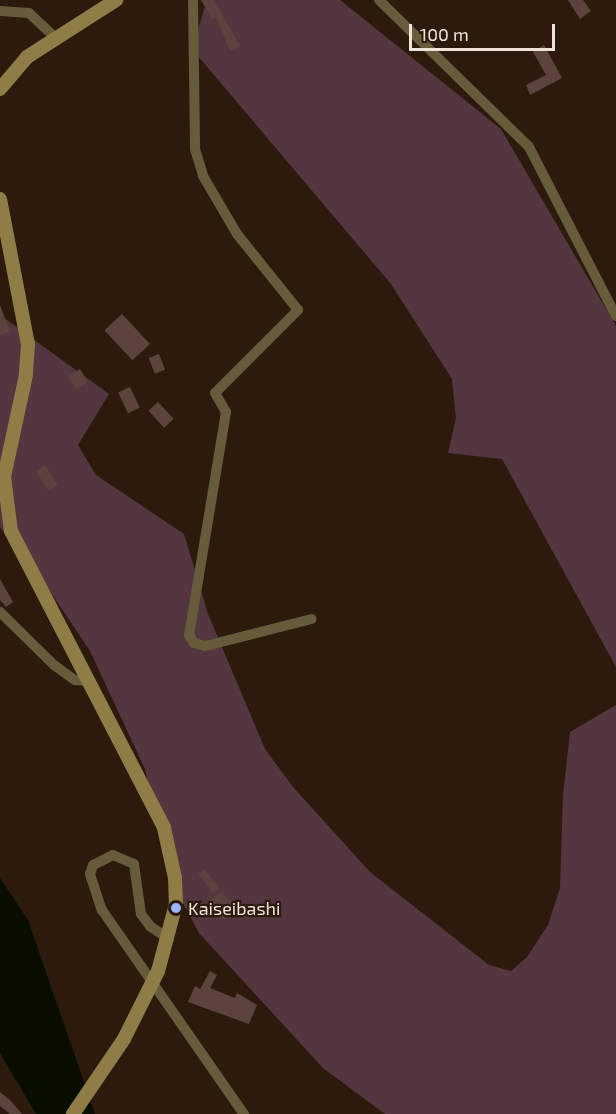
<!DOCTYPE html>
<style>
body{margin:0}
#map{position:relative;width:616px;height:1114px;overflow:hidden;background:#2c1b0d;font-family:"Exo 2",sans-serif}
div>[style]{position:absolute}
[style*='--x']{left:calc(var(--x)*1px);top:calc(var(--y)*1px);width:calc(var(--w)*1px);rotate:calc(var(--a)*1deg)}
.green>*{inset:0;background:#53363f}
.water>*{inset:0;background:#070e00}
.building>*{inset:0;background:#5c433e;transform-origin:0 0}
.street>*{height:10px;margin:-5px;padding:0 5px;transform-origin:5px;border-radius:5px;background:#665c3b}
.secondary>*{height:14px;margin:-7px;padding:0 7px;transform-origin:7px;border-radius:7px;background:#8f7d47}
.dots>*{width:16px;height:16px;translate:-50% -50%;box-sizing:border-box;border:3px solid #2c1b0d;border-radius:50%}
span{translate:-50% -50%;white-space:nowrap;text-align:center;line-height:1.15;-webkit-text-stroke:4.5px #2c1b0d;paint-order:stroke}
.poi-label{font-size:18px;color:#efe3da}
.left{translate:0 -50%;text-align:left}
.scale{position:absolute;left:409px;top:24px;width:146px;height:27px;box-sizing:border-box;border:3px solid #efe3da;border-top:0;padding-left:8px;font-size:18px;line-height:21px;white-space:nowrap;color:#efe3da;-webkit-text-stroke:4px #2c1b0d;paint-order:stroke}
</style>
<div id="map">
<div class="green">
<div style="clip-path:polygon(207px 0,340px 0,501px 129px,616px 326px,616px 667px,502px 459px,448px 453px,456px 418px,452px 379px,391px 284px,192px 49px)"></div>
<div style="clip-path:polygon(0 315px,109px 394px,78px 445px,96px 475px,184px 534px,208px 614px,265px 749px,293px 787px,370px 872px,489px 965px,511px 971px,527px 957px,548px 925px,560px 888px,563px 794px,570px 732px,616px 705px,616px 1114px,385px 1114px,323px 1068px,199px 933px,178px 894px,161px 842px,145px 769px,90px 651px,45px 584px,0 527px)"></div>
</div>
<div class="water">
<div style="clip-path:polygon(0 878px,28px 920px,95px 1114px,36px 1114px,0 1053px)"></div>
</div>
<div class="building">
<div style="clip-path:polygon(201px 0,214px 0,240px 46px,230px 51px,216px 17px,212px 19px)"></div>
<div style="clip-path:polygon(568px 0,583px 0,591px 11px,580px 19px)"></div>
<div style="clip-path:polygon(544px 45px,562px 78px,530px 95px,526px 85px,546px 75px,533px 52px)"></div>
<div style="clip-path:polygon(0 305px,10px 332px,0 335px)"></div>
<div style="left:122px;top:314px;width:41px;height:24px;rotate:47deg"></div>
<div style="left:159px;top:354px;width:17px;height:11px;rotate:69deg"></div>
<div style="left:80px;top:369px;width:15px;height:14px;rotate:58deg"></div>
<div style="left:130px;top:387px;width:23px;height:13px;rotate:65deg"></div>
<div style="left:158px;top:402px;width:23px;height:13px;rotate:47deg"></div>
<div style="left:45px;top:465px;width:24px;height:11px;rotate:57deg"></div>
<div style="clip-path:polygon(0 579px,13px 602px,6px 607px,0 600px)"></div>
<div style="left:204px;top:869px;width:25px;height:8px;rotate:50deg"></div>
<div style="clip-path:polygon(221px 892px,238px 907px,223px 919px,209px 901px)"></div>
<div style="clip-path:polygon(210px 971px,217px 975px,210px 988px,235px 998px,237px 993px,257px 1005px,249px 1024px,188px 1002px,195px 986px,200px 989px)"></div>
<div style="clip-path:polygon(0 1092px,11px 1101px,22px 1114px,10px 1114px,0 1106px)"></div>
</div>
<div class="street">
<div style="--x:193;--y:0;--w:149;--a:89.2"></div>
<div style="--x:195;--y:149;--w:28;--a:73"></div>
<div style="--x:203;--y:176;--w:67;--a:59.6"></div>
<div style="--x:237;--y:234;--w:97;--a:51.2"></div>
<div style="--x:298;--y:310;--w:117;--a:135"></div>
<div style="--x:215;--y:393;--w:22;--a:60"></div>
<div style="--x:226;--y:412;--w:226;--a:99.4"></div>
<div style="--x:189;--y:635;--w:9;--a:58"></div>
<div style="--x:194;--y:643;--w:11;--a:15"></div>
<div style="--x:205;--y:646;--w:110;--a:-14.2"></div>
<div style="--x:379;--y:0;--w:210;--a:44.4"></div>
<div style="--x:529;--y:147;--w:190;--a:62.8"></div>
<div style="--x:0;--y:11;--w:29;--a:4"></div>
<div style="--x:29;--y:13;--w:35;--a:43"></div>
<div style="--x:0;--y:612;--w:76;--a:44.5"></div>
<div style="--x:54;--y:665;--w:26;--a:36"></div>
<div style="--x:75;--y:680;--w:13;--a:4"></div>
<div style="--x:169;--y:939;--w:23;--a:-146"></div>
<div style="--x:150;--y:926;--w:15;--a:-127"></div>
<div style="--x:141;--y:914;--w:50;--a:-98"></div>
<div style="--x:134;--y:864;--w:23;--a:-157"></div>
<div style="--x:113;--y:855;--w:22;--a:153"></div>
<div style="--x:93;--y:865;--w:9;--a:108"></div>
<div style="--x:90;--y:874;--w:38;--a:72"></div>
<div style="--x:102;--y:910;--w:249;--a:55.2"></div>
</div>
<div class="secondary">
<div style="--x:0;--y:89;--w:42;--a:-49.8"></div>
<div style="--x:27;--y:57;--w:106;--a:-32.6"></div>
<div style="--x:0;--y:199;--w:148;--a:79.1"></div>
<div style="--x:28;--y:344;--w:31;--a:94"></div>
<div style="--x:26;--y:375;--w:104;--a:102.2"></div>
<div style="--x:4;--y:477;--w:54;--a:82.6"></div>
<div style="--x:11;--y:531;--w:334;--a:62.7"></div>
<div style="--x:164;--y:828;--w:51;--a:77.6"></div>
<div style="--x:175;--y:878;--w:26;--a:88"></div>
<div style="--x:176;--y:904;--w:69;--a:105"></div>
<div style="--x:158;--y:971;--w:76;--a:116.6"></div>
<div style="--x:124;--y:1039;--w:91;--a:124.2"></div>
</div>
<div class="dots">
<div style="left:176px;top:908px;background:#98b5fd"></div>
</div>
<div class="poi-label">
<span class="left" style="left:188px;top:908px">Kaiseibashi</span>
</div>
<div class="scale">100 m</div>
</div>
